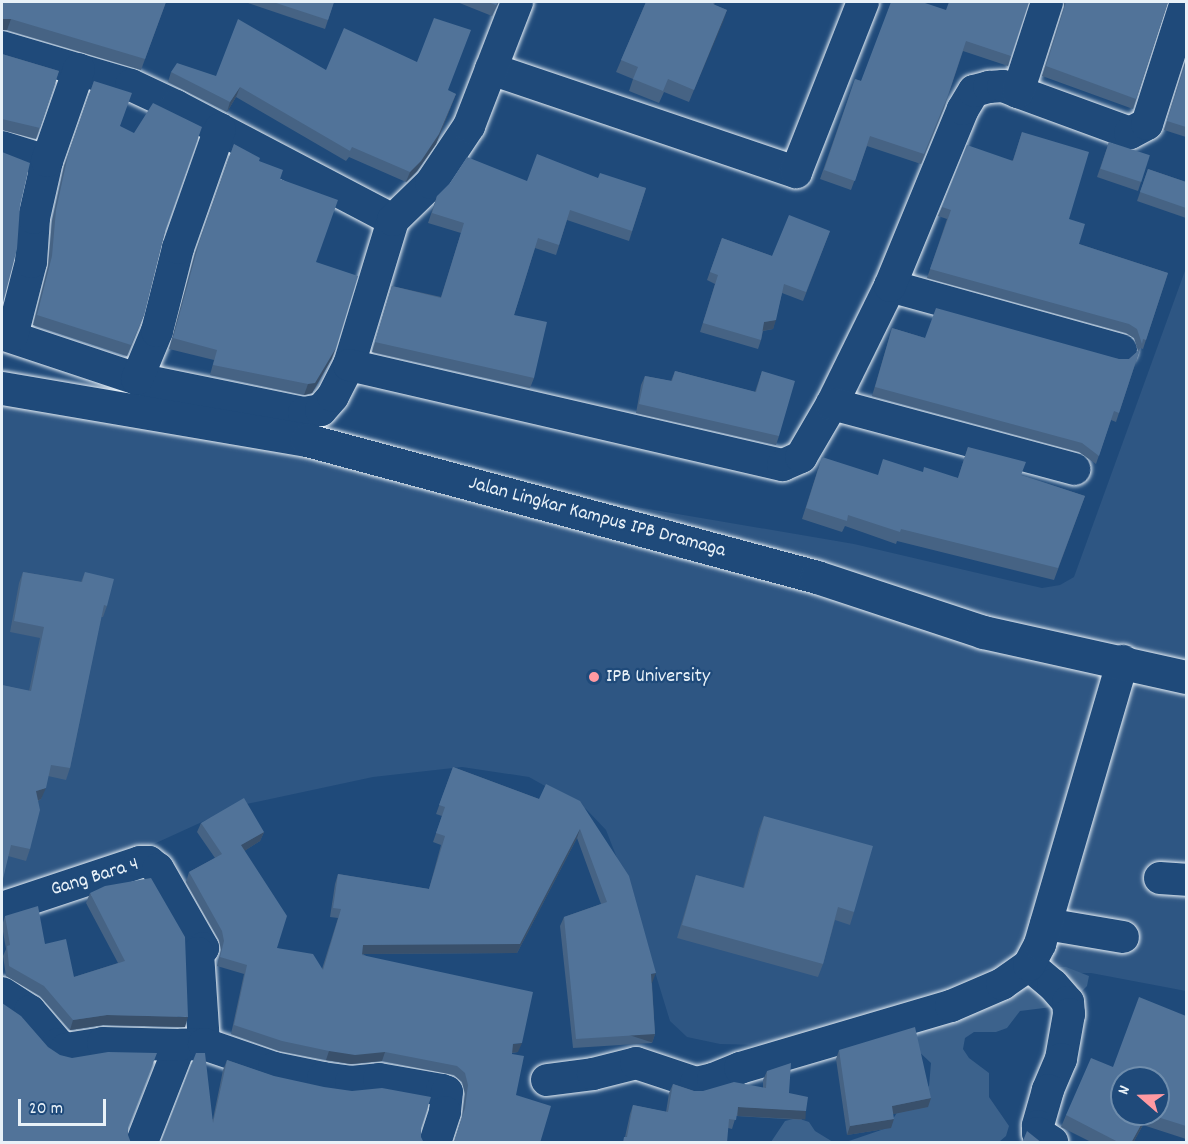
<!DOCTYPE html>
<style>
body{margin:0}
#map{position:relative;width:1188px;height:1144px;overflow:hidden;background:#1f4a7a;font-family:Dekko,sans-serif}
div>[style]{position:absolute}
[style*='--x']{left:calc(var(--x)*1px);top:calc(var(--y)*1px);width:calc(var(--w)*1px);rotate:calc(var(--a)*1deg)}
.built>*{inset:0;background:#2e5683}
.green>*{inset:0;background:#3c628c}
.roads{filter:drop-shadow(0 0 2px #e8f1f8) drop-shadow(0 0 2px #e8f1f8)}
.minor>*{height:32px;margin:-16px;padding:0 16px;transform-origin:16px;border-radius:16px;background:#1f4a7a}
.tertiary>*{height:33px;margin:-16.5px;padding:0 16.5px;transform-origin:16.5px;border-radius:16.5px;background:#1f4a7a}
.wall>*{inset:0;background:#466384}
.shaded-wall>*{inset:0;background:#39506b;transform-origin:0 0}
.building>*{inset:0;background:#517399;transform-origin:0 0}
.dots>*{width:16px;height:16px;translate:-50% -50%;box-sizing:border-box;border:3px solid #1f4a7a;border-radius:50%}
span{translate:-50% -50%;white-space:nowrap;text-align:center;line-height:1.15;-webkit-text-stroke:4.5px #1f4a7a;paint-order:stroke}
.street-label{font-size:20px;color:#e8f1f8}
.poi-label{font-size:20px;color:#e8f1f8}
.left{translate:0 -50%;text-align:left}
.frame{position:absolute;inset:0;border:3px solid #e8f1f8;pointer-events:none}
.north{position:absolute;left:1110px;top:1066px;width:60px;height:60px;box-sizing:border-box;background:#1f4a7a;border:2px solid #6f8dac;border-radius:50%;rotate:290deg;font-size:16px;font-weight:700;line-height:24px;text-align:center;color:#e8f1f8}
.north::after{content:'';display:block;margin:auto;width:21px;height:27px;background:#ff9aa2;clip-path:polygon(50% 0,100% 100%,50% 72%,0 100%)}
.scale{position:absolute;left:18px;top:1099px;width:88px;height:27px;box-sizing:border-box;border:3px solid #e8f1f8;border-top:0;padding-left:8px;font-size:18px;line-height:21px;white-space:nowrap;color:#e8f1f8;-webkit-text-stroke:4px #1f4a7a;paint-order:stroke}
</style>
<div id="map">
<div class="built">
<div style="clip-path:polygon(1186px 268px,1186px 991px,1091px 973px,1029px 974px,844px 1026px,761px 1045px,720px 1044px,687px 1037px,670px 1021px,631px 894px,606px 830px,586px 809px,529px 777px,462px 767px,373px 777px,237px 806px,64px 885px,2px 906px,2px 399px,854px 544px,1042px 588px,1060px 585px,1074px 577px)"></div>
</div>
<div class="green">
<div style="clip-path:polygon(1051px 967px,1066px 967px,1089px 976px,1087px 986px,1080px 993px,1052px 1007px,1020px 1011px,1007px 1028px,996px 1032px,974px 1032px,965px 1038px,963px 1049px,969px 1058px,989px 1073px,989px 1097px,1009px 1126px,1006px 1136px,999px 1142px,846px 1142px,887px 1128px,900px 1108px,929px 1086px,931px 1063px,915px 1048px,888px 1012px,900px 1004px)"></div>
<div style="clip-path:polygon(797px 1118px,809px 1122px,815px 1131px,833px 1142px,771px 1142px,785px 1121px)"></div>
</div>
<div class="roads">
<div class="minor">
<div style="--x:2;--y:47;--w:134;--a:16.4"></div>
<div style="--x:131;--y:85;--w:50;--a:25"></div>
<div style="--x:176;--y:106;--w:245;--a:27.7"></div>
<div style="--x:491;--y:69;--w:322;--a:18.7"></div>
<div style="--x:796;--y:172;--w:183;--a:-68.5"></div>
<div style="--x:1018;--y:92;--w:119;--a:20.1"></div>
<div style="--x:1130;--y:133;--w:19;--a:-28"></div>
<div style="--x:1147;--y:124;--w:128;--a:-72.3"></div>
<div style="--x:2;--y:147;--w:47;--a:17.3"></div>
<div style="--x:890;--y:286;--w:240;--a:15.5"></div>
<div style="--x:2;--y:334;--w:142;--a:18.4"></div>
<div style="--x:137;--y:379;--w:170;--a:11.5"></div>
<div style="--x:304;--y:413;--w:17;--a:-10"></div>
<div style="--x:321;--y:410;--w:18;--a:-49"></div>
<div style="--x:333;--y:396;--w:35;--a:-63"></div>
<div style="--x:349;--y:365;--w:152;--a:-73.1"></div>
<div style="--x:393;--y:220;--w:53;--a:-44.2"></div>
<div style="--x:431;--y:183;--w:69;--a:-56.3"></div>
<div style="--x:469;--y:126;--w:133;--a:-68.8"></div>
<div style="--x:12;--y:336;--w:76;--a:-75.6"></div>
<div style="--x:31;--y:262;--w:44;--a:-86.1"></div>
<div style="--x:34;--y:218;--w:58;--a:-77.2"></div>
<div style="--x:47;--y:161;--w:97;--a:-70.8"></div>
<div style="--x:349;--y:365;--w:445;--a:13"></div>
<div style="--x:783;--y:465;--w:20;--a:-24"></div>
<div style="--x:801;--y:457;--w:61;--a:-59.7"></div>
<div style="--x:832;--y:404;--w:131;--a:-63.8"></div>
<div style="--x:890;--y:286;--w:191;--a:-67.6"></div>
<div style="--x:963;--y:109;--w:21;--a:-59"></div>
<div style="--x:974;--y:91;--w:16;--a:-15"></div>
<div style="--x:989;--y:87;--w:14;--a:-4"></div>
<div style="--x:1003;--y:86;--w:16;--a:22"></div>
<div style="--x:1018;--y:92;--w:95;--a:-72.1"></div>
<div style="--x:137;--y:379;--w:52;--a:-67.4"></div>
<div style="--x:157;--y:331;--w:86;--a:-75.8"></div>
<div style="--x:178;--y:248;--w:126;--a:-70.6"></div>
<div style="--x:832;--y:404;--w:251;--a:15"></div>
<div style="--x:1160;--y:878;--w:26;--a:4"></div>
<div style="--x:2;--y:908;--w:145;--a:-18.4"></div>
<div style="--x:140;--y:862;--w:9;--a:0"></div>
<div style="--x:149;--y:862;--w:11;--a:38"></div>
<div style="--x:158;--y:869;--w:91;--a:60.3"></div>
<div style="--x:203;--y:948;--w:7;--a:135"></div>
<div style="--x:198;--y:953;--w:91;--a:86.2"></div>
<div style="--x:204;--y:1044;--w:24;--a:178"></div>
<div style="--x:180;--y:1045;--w:104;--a:111.4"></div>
<div style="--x:1046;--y:924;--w:78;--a:9.6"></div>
<div style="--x:1029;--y:965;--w:31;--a:40"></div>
<div style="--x:1053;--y:985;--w:23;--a:49"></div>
<div style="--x:1068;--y:1002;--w:12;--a:85"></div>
<div style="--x:1069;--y:1014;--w:46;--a:100.1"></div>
<div style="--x:1061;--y:1059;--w:34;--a:113"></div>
<div style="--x:1048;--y:1090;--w:37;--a:106"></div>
<div style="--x:1038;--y:1126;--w:7;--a:90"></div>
<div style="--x:1038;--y:1133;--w:17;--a:33"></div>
<div style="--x:2;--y:993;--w:33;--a:33"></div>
<div style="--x:30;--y:1011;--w:43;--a:49.7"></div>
<div style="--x:58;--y:1044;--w:9;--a:32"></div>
<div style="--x:66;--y:1049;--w:37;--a:-9"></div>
<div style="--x:103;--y:1043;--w:77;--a:1.5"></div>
<div style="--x:204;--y:1044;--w:74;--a:18.9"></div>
<div style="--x:274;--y:1068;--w:50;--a:11.5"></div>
<div style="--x:323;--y:1078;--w:28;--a:8"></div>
<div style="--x:351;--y:1082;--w:28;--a:-6"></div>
<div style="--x:379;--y:1079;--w:64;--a:9.9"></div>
<div style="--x:442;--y:1090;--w:5;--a:22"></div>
<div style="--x:447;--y:1092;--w:20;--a:96"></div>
<div style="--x:445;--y:1112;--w:32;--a:108"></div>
<div style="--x:547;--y:1080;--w:46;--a:-7.4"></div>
<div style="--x:593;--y:1074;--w:44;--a:-14.3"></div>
<div style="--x:636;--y:1063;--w:63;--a:18.4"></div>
<div style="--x:696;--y:1083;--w:17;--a:-13"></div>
<div style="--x:713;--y:1079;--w:29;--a:-22"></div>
<div style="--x:740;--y:1068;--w:220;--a:-16.4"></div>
<div style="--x:951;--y:1006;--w:56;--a:-23.3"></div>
<div style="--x:1002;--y:984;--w:33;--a:-35"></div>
<div style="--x:1029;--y:965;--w:24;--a:-62"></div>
<div style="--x:1040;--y:944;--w:295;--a:-73.7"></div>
</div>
<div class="tertiary">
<div style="--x:2;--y:388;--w:309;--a:9.7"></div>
<div style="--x:307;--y:440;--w:528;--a:15.04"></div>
<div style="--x:817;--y:577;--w:175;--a:18.3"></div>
<div style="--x:983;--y:632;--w:208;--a:12.5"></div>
</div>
</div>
<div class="wall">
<div style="clip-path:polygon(2px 2px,166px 2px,141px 70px,7px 30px)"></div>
<div style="clip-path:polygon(245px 2px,334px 2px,325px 29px)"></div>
<div style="clip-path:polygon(457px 2px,499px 2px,492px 16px)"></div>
<div style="clip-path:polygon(646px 2px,715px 2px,714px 5px,727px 10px,689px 102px,664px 92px,659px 103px,629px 91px,633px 79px,616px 72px)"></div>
<div style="clip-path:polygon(1064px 2px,1168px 2px,1133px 109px,1042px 76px,1064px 7px)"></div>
<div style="clip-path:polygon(945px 10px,1011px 56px,1008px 66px,963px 51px,944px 108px,921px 164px,867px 146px,851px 190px,820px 179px,855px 79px,861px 81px)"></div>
<div style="clip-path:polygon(2px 54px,59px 71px,36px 139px,2px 130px)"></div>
<div style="clip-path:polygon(1186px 59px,1186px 137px,1164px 130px)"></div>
<div style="clip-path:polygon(326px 70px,448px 91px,456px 94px,436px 144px,417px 171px,406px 182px,349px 157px,346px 161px,236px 97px,227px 112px,168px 82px,171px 72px,216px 76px)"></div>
<div style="clip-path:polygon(94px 81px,120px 126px,165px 231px,144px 315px,127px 356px,33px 325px,48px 266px,52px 221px,64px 166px)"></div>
<div style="clip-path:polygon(1022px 132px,1069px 219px,1079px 244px,1168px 273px,1143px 349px,1140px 348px,1140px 349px,1116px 422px,1111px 420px,1096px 464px,1079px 452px,872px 396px,892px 328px,925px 338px,1119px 359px,1129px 359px,1138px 351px,1134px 338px,1126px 333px,927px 278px,947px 219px,938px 216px,942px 207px,1013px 160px)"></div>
<div style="clip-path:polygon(1109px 142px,1141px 182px,1138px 191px,1097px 177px)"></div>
<div style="clip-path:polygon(234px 144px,259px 161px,280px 179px,316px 262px,332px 358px,312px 393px,304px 395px,210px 375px,214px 360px,169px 349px,195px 253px)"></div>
<div style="clip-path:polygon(1148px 169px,1186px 182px,1186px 218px,1137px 201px)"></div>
<div style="clip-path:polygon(598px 178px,646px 188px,629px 241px,567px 220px,556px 255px,535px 248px,514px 315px,534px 378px,530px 388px,372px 352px,392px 286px,441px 297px,461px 233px,428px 223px,437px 196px,527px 181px)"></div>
<div style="clip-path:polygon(830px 231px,803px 301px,782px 293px,773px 329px,763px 331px,761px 340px,758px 349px,700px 332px,715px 284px,707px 280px,722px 238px,772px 256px)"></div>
<div style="clip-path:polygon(675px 371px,755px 392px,762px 371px,779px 436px,776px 445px,636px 413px,641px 385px,645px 376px,671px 381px)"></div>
<div style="clip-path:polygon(968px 447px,1021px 475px,1085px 496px,1054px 580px,897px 541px,896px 544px,845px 526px,842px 532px,802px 519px,818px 469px,877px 475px,923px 472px,958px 478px)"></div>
<div style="clip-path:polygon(23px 572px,81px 582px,85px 572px,107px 606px,103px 617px,101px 617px,70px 768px,66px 780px,48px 776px,41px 799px,38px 801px,30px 849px,26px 861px,8px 856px,2px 882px,2px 685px,29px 691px,40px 638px,10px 632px,19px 583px)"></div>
<div style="clip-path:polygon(453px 767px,539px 799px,580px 801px,652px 983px,655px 1034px,652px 1043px,573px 1048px,560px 926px,564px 917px,601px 904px,577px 838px,517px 953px,363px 954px,518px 1052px,512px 1053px,516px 1095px,455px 1139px,462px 1117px,465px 1094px,462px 1082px,454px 1075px,382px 1061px,351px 1064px,326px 1060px,279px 1051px,231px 1034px,244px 974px,217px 966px,221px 950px,219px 940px,186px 882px,189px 872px,215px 858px,197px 832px,201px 823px,264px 832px,260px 841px,244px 851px,277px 948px,322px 969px,338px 918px,330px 917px,335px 884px,338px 874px,429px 889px,441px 845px,433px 842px,442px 816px,436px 814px)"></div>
<div style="clip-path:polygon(764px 816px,854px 912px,850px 925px,835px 920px,823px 964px,818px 977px,677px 938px,692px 888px,696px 875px,743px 888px,759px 829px)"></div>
<div style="clip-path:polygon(90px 893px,185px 1027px,103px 1025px,70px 1030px,40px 996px,6px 976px,3px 956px,6px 949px,2px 926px,5px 916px,45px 944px,74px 977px,118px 963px,86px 903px)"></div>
<div style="clip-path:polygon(1186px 1015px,1186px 1139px,1143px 1125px,1133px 1143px,1093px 1143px,1061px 1127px,1066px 1115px,1113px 1067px)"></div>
<div style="clip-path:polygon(839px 1050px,931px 1098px,928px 1107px,893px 1114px,891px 1128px,847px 1135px,836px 1059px)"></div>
<div style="clip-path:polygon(227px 1060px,421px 1128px,421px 1137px,160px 1143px,213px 1119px,223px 1070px)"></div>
<div style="clip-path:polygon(767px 1071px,789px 1093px,802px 1120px,736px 1116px,732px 1129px,728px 1128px,625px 1137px,630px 1114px,633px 1105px,666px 1112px,669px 1093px,673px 1084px,694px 1091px,703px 1091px,763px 1088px,763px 1080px)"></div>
</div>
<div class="shaded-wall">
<div style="clip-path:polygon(727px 10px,723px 22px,689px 102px,694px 90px)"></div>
<div style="clip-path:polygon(2px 19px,11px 19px,7px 30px,2px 30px)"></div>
<div style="clip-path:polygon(240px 87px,236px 97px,227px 112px,230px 102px)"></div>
<div style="clip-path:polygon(456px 94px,436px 144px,417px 171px,406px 182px,410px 172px)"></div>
<div style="clip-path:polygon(776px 320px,773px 329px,761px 331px,764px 322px)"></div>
<div style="clip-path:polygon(336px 348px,332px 358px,312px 393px,304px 395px,308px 384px)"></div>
<div style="clip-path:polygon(46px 788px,41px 799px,32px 803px,36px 791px)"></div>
<div style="clip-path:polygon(580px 829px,577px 838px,517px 953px,360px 954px,363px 945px)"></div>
<div style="clip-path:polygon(264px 832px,260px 841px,238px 855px,241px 845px)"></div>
<div style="clip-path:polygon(656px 973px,652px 983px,648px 984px,651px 974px)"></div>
<div style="clip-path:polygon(107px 1015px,188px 1017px,185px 1027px,103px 1025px,70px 1030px,73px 1020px)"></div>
<div style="left:655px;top:1034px;width:9px;height:79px;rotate:108deg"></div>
<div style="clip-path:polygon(522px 1043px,518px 1052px,509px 1053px,513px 1044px)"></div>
<div style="clip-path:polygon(329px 1051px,385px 1052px,382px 1061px,351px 1064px,326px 1060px)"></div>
<div style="clip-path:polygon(931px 1098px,928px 1107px,889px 1115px,892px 1106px)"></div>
<div style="left:738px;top:1107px;width:68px;height:9px;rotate:3deg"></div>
<div style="clip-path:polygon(1147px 1114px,1143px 1125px,1133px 1143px,1131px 1143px)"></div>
<div style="clip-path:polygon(894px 1119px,891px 1128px,847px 1135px,850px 1126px)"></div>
</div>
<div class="building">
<div style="clip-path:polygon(2px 2px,166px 2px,145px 59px,11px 19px,2px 19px)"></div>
<div style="clip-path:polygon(273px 2px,334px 2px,328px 20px)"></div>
<div style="clip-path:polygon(488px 2px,498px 2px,496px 5px)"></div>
<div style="clip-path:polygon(646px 2px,714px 2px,713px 4px,727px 10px,694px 90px,668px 79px,663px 91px,633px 79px,638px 67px,621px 60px)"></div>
<div style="clip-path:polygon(891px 2px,922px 2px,946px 10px,949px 2px,1029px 2px,1011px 56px,966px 41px,947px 98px,924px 154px,870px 136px,855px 181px,824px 170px,855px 79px,861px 81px)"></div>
<div style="clip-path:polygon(1066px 2px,1168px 2px,1136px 99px,1046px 66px)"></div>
<div style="clip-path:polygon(434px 18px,471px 30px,448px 90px,456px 94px,439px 134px,421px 161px,410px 172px,352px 147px,350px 151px,240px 87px,230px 102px,171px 72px,177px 63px,216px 76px,238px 19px,326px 70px,344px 28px,417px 62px)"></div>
<div style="clip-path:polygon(2px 54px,59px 71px,40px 128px,2px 119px)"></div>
<div style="clip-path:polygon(1186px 61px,1186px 127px,1167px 121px)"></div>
<div style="clip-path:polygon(94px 81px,132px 93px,120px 126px,134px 133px,153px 103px,202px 127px,165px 231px,144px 315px,131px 345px,37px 315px,52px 256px,56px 210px,68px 155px)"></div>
<div style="clip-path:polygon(1022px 132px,1089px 152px,1069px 219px,1085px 224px,1079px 244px,1168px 273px,1146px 340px,1143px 339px,1142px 344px,1137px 329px,1129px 324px,930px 269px,951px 210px,942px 207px,967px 145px,1013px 161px)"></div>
<div style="left:1109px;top:142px;width:43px;height:28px;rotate:18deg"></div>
<div style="clip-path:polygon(234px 144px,260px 158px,259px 161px,283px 170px,280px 179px,338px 200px,316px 262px,358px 276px,336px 348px,315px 383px,308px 384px,213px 365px,217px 350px,173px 338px,199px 243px)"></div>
<div style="clip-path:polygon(2px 152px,30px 163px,20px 206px,17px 249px,2px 306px)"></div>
<div style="clip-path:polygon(537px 154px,598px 178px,600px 173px,646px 188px,632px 231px,570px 210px,559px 245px,538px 238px,514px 315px,547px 322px,534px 378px,375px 342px,392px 286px,441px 298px,464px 223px,432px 213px,437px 196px,450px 183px,467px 157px,527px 181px)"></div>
<div style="clip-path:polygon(1148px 169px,1186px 182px,1186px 208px,1140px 192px)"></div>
<div style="clip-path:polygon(789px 215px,830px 231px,806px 292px,784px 284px,776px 320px,764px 322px,761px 340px,703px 323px,718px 275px,710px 272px,722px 238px,772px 256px)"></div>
<div style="clip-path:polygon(936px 308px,1119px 359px,1129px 359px,1140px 349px,1119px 413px,1114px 411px,1099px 456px,1082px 443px,875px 387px,892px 328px,925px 338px)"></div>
<div style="clip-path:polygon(675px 371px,756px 392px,762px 371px,795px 381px,779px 436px,639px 404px,645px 376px,672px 381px)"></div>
<div style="clip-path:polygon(968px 447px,1026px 462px,1021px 475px,1085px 496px,1058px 568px,901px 529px,900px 532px,848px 515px,847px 521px,806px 508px,822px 457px,878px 475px,883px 459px,923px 472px,924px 467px,958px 478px)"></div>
<div style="clip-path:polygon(23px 572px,82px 582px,85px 572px,114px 579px,107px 606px,104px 605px,70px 768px,51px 765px,46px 788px,36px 791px,40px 810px,30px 849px,11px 845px,3px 879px,2px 880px,2px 685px,31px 691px,44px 627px,14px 621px)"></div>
<div style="clip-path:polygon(453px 767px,539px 799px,546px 784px,580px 801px,629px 876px,656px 973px,651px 974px,655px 1034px,576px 1039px,564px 917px,607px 902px,580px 829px,520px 944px,363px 945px,362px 955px,533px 992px,522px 1043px,513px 1044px,512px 1054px,524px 1056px,516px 1095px,551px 1106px,540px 1143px,453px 1143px,455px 1139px,465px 1108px,468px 1085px,465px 1073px,457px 1066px,385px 1052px,355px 1055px,329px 1051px,282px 1041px,234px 1025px,247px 965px,220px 957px,224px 941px,222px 931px,189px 872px,222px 854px,201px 823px,244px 798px,264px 832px,241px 845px,287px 916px,277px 948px,313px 954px,323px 970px,341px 909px,333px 908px,338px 874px,429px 889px,445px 836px,436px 833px,445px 807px,439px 805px)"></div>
<div style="clip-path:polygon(764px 816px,873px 846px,854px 912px,838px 907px,823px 964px,682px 925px,696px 875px,744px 888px)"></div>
<div style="clip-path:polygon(151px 878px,185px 937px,188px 1017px,107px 1015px,73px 1020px,44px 986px,9px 966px,7px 946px,10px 945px,5px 916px,38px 906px,45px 944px,66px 939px,74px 977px,125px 961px,90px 893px,105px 886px)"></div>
<div style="clip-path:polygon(1139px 997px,1186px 1016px,1186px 1126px,1148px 1114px,1158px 1114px,1158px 1078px,1122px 1078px,1122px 1114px,1147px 1114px,1131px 1143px,1120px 1143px,1066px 1115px,1091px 1058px,1113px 1067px)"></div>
<div style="clip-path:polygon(2px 1003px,21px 1016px,48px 1047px,60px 1055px,72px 1058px,108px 1052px,157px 1053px,128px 1127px,128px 1135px,131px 1143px,2px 1143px)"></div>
<div style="clip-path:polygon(915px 1027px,931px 1098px,892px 1106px,894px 1119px,850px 1126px,839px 1050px)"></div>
<div style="clip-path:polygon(196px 1053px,205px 1053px,213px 1123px,227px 1060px,274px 1076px,324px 1087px,352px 1091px,382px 1088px,431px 1097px,421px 1128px,421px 1137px,424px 1143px,160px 1143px,162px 1140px)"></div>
<div style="clip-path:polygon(791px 1063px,789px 1093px,808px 1097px,806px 1111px,738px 1107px,736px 1120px,729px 1119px,727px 1143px,623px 1143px,624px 1137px,627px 1137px,633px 1105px,668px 1112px,673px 1084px,694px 1091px,703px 1091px,734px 1082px,766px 1088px,767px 1071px)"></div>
<div style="clip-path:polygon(1027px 1131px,1042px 1143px,1022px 1143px)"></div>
</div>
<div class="dots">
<div style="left:594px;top:677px;background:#ff9aa2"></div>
</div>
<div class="street-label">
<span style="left:597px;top:518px;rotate:15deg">Jalan Lingkar Kampus IPB Dramaga</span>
<span style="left:95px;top:878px;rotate:-17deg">Gang Bara 4</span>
</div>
<div class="poi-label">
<span class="left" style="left:606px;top:677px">IPB University</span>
</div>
<div class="frame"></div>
<div class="north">N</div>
<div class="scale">20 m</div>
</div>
